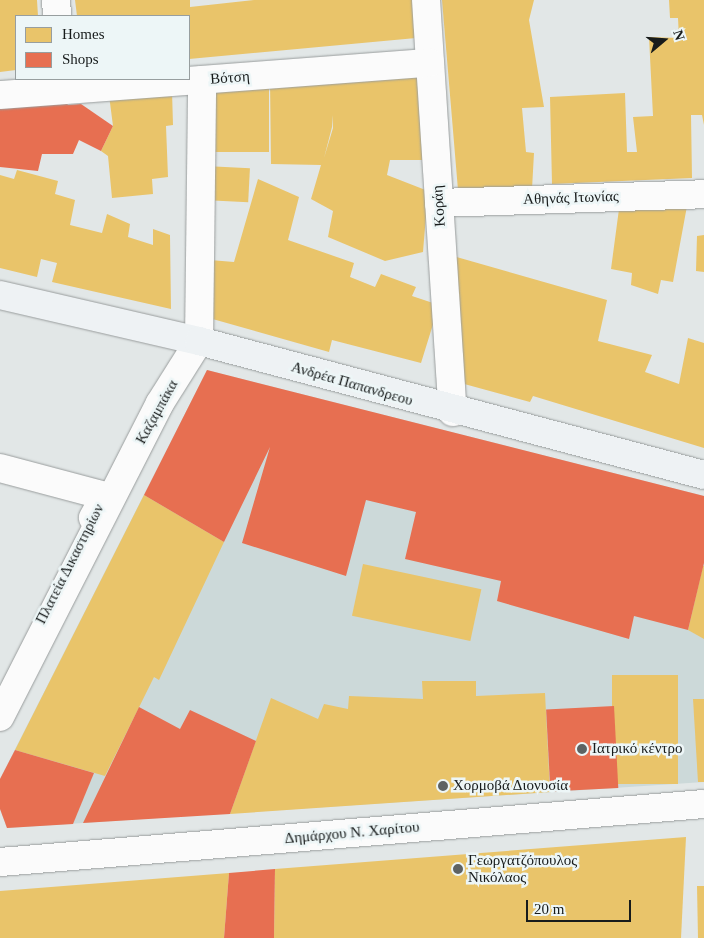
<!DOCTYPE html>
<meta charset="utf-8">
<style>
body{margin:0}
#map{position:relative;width:704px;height:938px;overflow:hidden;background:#e2e7e7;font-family:"Times New Roman",serif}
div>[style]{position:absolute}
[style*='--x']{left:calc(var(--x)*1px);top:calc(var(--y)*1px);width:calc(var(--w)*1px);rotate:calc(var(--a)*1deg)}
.built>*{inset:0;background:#ccd9d9}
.homes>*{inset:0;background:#e9c46a;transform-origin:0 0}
.shops>*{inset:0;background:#e76f51;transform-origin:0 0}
.roads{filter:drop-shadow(0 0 1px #999d9d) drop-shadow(0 0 1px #999d9d)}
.minor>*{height:28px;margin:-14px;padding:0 14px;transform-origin:14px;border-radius:14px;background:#fbfbfb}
.major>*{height:28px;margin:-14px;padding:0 14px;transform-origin:14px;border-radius:14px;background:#eef2f4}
.dots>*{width:14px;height:14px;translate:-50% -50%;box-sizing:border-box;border:2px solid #edf6f7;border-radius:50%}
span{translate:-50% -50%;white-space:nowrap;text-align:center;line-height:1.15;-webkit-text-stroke:5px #edf6f7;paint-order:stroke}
.street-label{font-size:15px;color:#171b1b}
.poi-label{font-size:15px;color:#171b1b}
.left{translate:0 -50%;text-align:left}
.legend{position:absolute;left:15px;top:15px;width:175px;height:65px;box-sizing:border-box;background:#edf6f7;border:1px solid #979e9f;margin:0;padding:6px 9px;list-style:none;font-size:15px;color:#171b1b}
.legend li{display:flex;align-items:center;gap:10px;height:25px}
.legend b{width:25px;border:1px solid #979e9f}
.north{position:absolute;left:639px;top:15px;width:50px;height:50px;-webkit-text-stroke:4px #edf6f7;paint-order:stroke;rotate:72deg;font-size:14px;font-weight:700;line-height:20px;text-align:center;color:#171b1b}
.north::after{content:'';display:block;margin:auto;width:18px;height:22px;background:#171b1b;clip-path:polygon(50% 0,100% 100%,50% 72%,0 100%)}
.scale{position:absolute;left:526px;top:900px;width:105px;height:22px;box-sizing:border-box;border:2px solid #171b1b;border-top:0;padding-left:6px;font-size:15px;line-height:18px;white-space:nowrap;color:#171b1b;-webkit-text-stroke:4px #edf6f7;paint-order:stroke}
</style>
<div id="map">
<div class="built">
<div style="clip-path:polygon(207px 370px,704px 496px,704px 782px,7px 828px,0 809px,0 779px)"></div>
</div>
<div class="homes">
<div style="clip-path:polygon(0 0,37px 0,38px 16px,16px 16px,16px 70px,0 72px)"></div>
<div style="clip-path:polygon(75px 0,190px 0,190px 7px,254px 0,413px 0,416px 38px,189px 59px,189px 16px,77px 16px)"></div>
<div style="clip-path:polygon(442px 0,534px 0,529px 20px,544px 107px,522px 108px,526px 152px,534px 153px,532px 189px,458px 190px)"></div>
<div style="clip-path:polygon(669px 0,704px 0,704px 125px,702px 115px,691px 115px,692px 178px,552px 184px,550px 97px,625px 93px,627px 152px,637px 152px,633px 117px,653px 116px,649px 37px,679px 38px,678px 18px,670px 18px)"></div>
<div style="clip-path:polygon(evenodd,413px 73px,422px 86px,426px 160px,390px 160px,387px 175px,428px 191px,423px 252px,385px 261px,328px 237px,333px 211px,311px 199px,321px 165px,271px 164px,270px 80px,413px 73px,332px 115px,333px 128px,324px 158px,332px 127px,332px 115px)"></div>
<div style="left:269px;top:86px;width:66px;height:65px;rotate:90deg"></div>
<div style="clip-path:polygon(172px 91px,173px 125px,166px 126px,168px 177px,152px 179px,153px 194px,112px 198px,108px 156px,101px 151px,113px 126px,109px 95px)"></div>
<div style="left:205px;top:166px;width:45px;height:34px;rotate:3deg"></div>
<div style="clip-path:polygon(17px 170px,58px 181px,55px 194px,75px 200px,70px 225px,102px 233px,107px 214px,130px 224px,128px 237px,153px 245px,153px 229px,170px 235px,171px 309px,52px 282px,57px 263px,41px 259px,37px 277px,0 268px,0 175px,14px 179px)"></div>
<div style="clip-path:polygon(258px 179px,299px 197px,288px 240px,354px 263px,350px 277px,375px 287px,381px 274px,416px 287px,412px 296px,439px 305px,421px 363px,332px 340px,329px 352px,209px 318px,210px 260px,234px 262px)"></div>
<div style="clip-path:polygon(687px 206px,673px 282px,661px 280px,658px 294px,631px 285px,632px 273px,611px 269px,619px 209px)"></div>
<div style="clip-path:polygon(704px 235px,704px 272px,696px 271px,697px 236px)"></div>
<div style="clip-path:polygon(446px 254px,607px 300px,598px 341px,652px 355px,645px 372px,679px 384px,688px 338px,704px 343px,704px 448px,533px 396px,530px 402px,457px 382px)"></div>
<div style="clip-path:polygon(144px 495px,224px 542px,159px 680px,154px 677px,105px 776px,15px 750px)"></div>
<div style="left:363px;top:564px;width:121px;height:53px;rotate:12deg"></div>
<div style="clip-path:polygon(703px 566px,704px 566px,704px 639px,688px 630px)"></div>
<div style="left:678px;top:675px;width:109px;height:66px;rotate:90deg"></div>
<div style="clip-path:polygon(422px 681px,476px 681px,476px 696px,545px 693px,550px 792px,230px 814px,271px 698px,318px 719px,324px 704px,348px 709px,349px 696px,423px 699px)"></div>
<div style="clip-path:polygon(693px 699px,704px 699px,704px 782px,698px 782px)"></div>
<div style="clip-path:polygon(686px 837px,681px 938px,274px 938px,275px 869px)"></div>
<div style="clip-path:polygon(229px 873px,224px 938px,0 938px,0 891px)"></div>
<div style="clip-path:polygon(697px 886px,704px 886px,704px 938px,698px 938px)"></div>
</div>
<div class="shops">
<div style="clip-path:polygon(64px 100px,68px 105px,81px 104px,113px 126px,101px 151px,79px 140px,73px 154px,42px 154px,38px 171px,0 167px,0 106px)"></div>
<div style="clip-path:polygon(207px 370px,704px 496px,704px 563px,688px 630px,634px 616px,629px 639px,497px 601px,501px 581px,405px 559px,416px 512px,366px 500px,346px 576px,242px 543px,270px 447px,224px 542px,144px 495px)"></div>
<div style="left:614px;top:706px;width:82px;height:68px;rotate:87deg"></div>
<div style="clip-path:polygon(139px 707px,180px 729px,190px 710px,256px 741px,230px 814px,83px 823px)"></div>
<div style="clip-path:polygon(15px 750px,94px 773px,73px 824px,7px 828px,0 809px,0 779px)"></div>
<div style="clip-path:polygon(275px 869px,274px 938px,224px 938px,229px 873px)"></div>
</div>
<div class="roads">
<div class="minor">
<div style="--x:56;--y:0;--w:16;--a:86"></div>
<div style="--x:426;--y:0;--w:413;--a:86.3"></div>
<div style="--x:0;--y:95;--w:431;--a:-4.3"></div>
<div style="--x:439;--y:203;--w:265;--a:-1.9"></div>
<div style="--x:0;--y:468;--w:109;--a:14.9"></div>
<div style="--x:105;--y:496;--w:25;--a:119"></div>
<div style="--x:0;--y:717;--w:352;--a:-63"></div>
<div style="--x:160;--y:403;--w:73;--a:-57.8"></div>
<div style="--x:199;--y:341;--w:261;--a:-89.3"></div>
<div style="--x:0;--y:862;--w:706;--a:-4.71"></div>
</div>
<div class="major">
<div style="--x:0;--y:295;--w:204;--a:13"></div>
<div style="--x:199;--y:341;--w:522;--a:14.86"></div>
</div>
</div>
<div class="dots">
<div style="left:582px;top:749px;background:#5e6262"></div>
<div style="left:443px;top:786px;background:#5e6262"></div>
<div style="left:458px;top:869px;background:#5e6262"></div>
</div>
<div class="street-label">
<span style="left:230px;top:78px;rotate:-4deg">Βότση</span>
<span style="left:571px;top:198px;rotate:-2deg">Αθηνάς Ιτωνίας</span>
<span style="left:439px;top:206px;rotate:-94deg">Κοράη</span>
<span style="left:352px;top:384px;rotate:16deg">Ανδρέα Παπανδρεου</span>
<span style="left:157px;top:412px;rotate:-61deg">Καζαμπάκα</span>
<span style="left:70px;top:564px;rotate:-63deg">Πλατεία Δικαστηρίων</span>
<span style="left:352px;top:833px;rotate:-5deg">Δημάρχου Ν. Χαρίτου</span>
</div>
<div class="poi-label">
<span class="left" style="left:592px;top:749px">Ιατρικό κέντρο</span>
<span class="left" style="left:453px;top:786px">Χορμοβά Διονυσία</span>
<span class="left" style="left:468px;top:869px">Γεωργατζόπουλος<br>Νικόλαος</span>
</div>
<ul class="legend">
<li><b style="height:14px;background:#e9c46a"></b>Homes</li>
<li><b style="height:14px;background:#e76f51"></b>Shops</li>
</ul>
<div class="north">N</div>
<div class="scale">20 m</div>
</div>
